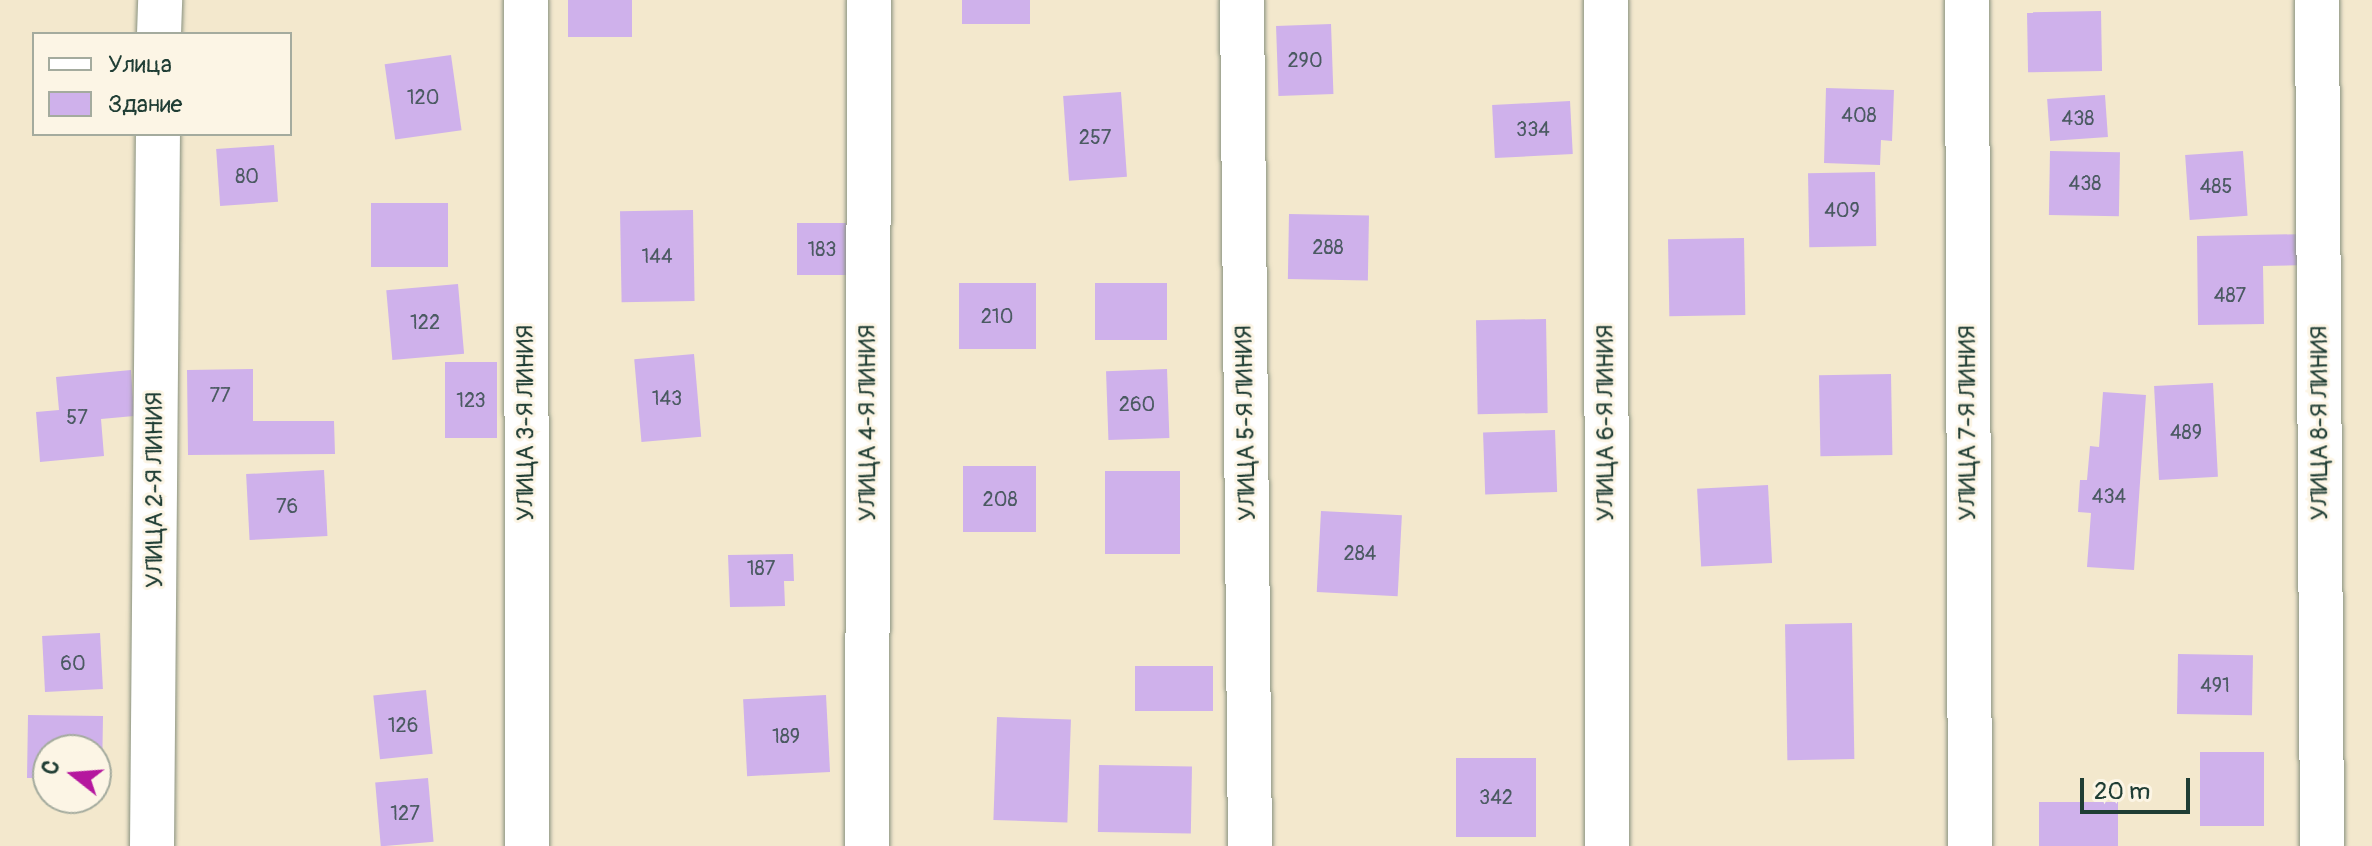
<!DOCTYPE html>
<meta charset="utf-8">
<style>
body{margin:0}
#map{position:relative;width:2372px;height:846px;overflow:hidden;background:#f3e8cd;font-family:Pangolin,sans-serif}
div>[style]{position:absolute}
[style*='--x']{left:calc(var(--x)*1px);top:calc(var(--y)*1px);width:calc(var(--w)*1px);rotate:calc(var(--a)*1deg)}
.building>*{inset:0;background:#cfb1eb;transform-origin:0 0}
.roads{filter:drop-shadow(0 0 2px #899280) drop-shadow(0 0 2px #899280)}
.minor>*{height:44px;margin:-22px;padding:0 22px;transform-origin:22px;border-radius:22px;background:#fff}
span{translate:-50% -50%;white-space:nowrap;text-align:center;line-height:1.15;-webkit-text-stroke:6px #fcf5e5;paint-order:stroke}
.number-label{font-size:20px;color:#4b5a62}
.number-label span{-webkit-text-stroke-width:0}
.street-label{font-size:24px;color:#1f3d34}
.legend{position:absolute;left:32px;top:32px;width:260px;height:104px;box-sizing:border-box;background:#fcf5e5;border:2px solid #a4ab9e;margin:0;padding:10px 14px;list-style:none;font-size:24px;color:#1f3d34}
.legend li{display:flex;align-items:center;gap:16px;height:40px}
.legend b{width:40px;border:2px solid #a4ab9e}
.north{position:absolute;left:32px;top:734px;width:80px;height:80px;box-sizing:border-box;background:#fcf5e5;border:2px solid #a4ab9e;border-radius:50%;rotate:287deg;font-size:22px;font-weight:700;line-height:32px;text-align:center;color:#1f3d34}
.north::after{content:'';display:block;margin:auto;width:28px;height:36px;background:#b5179e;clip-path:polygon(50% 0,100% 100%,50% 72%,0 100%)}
.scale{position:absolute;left:2080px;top:778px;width:110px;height:36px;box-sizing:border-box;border:4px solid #1f3d34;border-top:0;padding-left:10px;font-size:24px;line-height:28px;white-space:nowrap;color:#1f3d34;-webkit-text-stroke:6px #fcf5e5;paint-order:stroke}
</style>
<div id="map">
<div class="building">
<div style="left:568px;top:0;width:64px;height:37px"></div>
<div style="left:962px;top:0;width:68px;height:24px"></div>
<div style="left:2101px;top:11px;width:60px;height:74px;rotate:89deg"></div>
<div style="left:1331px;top:24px;width:70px;height:55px;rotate:88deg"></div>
<div style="left:451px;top:55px;width:76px;height:67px;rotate:82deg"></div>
<div style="clip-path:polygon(1826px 88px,1894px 90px,1892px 141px,1881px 140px,1880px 165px,1824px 163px)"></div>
<div style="left:1121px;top:92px;width:85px;height:58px;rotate:86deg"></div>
<div style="left:2105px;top:95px;width:42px;height:58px;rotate:86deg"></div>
<div style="left:1570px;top:101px;width:53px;height:78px;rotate:87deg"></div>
<div style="left:274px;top:145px;width:57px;height:58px;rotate:86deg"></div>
<div style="left:2050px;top:151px;width:70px;height:64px;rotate:1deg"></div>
<div style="left:2243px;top:151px;width:65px;height:58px;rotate:86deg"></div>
<div style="left:1875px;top:172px;width:74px;height:67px;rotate:89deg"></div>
<div style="left:448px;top:203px;width:64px;height:77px;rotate:90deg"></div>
<div style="left:693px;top:210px;width:91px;height:73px;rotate:89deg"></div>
<div style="left:1289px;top:214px;width:80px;height:65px;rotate:1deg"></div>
<div style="left:797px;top:223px;width:49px;height:52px"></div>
<div style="clip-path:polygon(2308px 234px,2309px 265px,2263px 266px,2264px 324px,2198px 325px,2197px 236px)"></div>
<div style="left:1744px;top:238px;width:77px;height:76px;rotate:89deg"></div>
<div style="left:959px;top:283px;width:77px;height:66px"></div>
<div style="left:1095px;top:283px;width:72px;height:57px"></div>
<div style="left:458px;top:284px;width:70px;height:72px;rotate:85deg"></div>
<div style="left:1546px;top:319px;width:94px;height:70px;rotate:89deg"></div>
<div style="left:694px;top:354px;width:83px;height:60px;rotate:85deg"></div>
<div style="left:445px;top:362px;width:52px;height:76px"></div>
<div style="clip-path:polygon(253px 369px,253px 421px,334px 421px,335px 454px,188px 455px,187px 370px)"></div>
<div style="left:1167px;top:369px;width:69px;height:61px;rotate:88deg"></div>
<div style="clip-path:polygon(131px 370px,134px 416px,101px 419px,104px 456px,40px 462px,36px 412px,59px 410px,56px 377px)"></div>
<div style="left:1891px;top:374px;width:81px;height:72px;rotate:89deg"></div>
<div style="left:2213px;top:383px;width:94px;height:59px;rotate:87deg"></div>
<div style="clip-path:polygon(2103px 392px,2146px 395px,2134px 570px,2087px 567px,2091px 513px,2078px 512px,2080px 480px,2087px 480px,2090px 446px,2099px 447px)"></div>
<div style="left:1555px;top:430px;width:62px;height:72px;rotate:88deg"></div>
<div style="left:963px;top:466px;width:73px;height:66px"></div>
<div style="left:324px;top:470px;width:66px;height:78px;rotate:87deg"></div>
<div style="left:1105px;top:471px;width:75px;height:83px"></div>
<div style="left:1768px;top:485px;width:78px;height:71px;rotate:87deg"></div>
<div style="left:1321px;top:511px;width:81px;height:81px;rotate:3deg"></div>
<div style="clip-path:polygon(793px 554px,794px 581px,784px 581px,785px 606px,730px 607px,728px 555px)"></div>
<div style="left:1852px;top:623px;width:136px;height:67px;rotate:89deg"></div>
<div style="left:100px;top:633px;width:56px;height:58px;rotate:87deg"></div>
<div style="left:2178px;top:654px;width:75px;height:60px;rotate:1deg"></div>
<div style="left:1135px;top:666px;width:78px;height:45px"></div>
<div style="left:426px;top:690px;width:64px;height:53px;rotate:84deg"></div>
<div style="left:826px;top:695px;width:77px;height:83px;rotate:87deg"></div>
<div style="clip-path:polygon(28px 715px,103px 716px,102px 779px,96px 778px,96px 750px,48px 750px,48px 778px,27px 778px)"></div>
<div style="left:997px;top:717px;width:74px;height:103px;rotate:2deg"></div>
<div style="left:2200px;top:752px;width:64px;height:74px"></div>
<div style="left:1456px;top:758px;width:80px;height:79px"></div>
<div style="left:1099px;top:765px;width:93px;height:67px;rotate:1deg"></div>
<div style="left:428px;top:778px;width:64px;height:53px;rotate:85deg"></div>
<div style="left:2118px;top:802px;width:44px;height:79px;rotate:90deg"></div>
</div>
<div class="roads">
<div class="minor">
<div style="--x:526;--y:0;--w:846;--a:89.93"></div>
<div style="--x:1242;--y:0;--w:846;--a:89.46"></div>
<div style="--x:1606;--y:0;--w:846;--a:89.93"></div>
<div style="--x:1967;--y:0;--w:846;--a:89.8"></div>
<div style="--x:2317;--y:0;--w:846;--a:89.66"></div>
<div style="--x:159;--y:34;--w:34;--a:-88"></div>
<div style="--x:152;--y:846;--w:712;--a:-89.52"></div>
<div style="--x:867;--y:846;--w:846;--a:-89.86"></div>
</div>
</div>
<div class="number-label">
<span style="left:1305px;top:60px">290</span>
<span style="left:423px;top:97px">120</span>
<span style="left:1859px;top:115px">408</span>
<span style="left:2078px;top:118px">438</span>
<span style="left:1533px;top:129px">334</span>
<span style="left:1095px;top:137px">257</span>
<span style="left:247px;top:176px">80</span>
<span style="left:2085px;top:183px">438</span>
<span style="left:2216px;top:186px">485</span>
<span style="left:1842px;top:210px">409</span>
<span style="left:1328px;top:247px">288</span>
<span style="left:822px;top:249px">183</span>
<span style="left:657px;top:256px">144</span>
<span style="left:2230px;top:295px">487</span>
<span style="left:997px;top:316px">210</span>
<span style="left:425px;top:322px">122</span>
<span style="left:220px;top:395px">77</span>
<span style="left:667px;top:398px">143</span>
<span style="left:471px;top:400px">123</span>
<span style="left:1137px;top:404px">260</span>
<span style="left:77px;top:417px">57</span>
<span style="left:2186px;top:432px">489</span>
<span style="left:2109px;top:496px">434</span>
<span style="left:1000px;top:499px">208</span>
<span style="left:287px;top:506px">76</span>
<span style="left:1360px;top:553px">284</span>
<span style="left:761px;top:568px">187</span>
<span style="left:73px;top:663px">60</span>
<span style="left:2215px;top:685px">491</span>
<span style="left:403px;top:725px">126</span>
<span style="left:786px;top:736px">189</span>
<span style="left:1496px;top:797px">342</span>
<span style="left:405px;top:813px">127</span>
</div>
<div class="street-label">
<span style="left:526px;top:423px;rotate:-90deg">УЛИЦА 3-Я ЛИНИЯ</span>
<span style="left:868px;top:423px;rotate:-90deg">УЛИЦА 4-Я ЛИНИЯ</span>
<span style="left:1246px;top:423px;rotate:-91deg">УЛИЦА 5-Я ЛИНИЯ</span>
<span style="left:1606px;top:423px;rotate:-90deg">УЛИЦА 6-Я ЛИНИЯ</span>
<span style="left:1968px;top:423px;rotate:-90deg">УЛИЦА 7-Я ЛИНИЯ</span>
<span style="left:2320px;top:423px;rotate:-90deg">УЛИЦА 8-Я ЛИНИЯ</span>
<span style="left:155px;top:490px;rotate:-90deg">УЛИЦА 2-Я ЛИНИЯ</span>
</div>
<ul class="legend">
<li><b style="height:10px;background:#fff"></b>Улица</li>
<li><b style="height:22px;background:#cfb1eb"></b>Здание</li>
</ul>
<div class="north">С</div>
<div class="scale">20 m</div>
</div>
